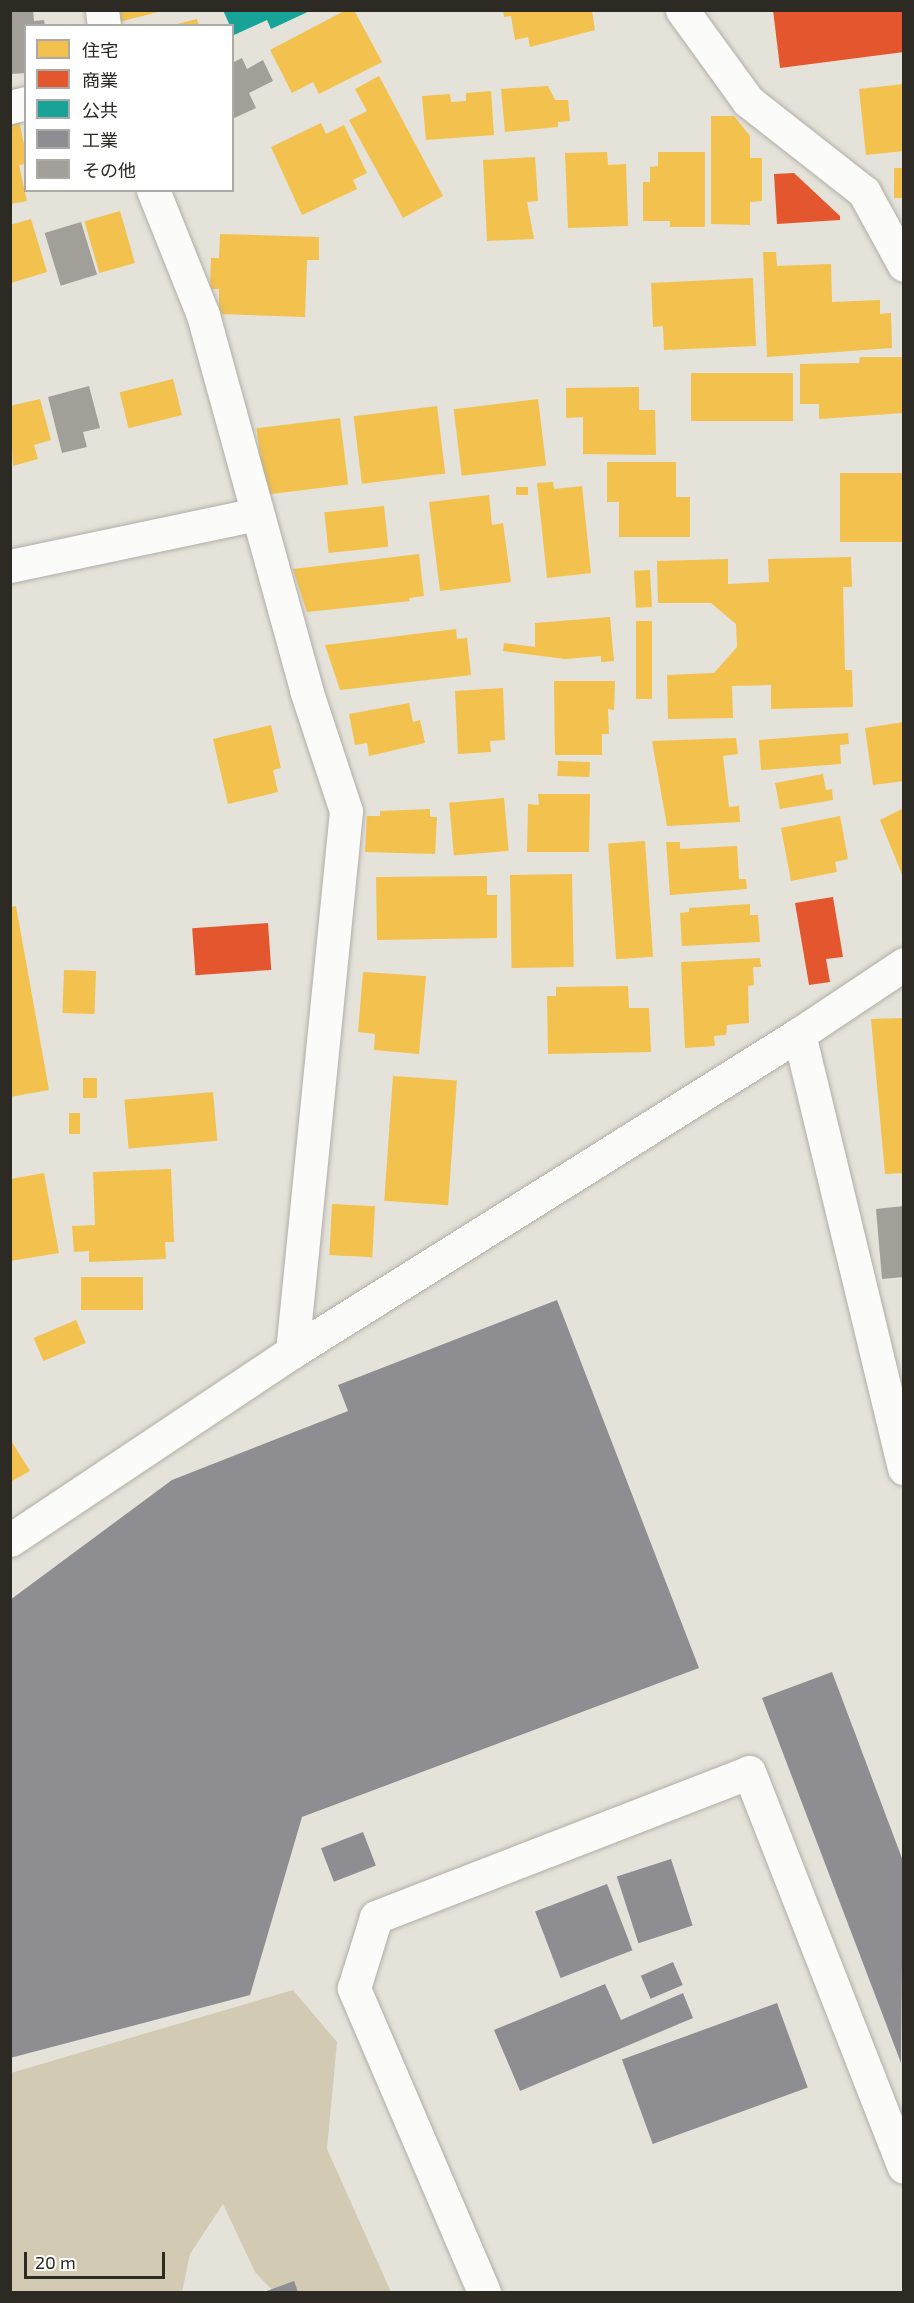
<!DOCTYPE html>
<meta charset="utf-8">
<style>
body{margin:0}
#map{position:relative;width:914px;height:2303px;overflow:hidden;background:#e5e2d9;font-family:"Exo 2","Noto Sans JP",sans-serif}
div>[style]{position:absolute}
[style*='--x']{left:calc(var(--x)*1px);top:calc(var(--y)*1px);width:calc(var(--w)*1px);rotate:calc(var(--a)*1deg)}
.green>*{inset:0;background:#d2cab3}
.homes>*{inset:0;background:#f2c14e;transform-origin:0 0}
.shops>*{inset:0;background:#e4572e;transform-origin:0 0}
.public>*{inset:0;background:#17a398}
.industry>*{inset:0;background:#8d8d92;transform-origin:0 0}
.building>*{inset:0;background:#a19f98;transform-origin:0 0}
.roads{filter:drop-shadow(0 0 2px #b1aea7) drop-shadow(0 0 2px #b1aea7)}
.minor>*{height:33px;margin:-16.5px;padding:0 16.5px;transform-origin:16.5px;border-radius:16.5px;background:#fbfbf9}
span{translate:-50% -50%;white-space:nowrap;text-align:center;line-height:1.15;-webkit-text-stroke:6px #fff;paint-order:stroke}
.frame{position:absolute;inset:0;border:12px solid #2c2a23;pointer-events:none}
.legend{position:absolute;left:24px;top:24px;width:210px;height:168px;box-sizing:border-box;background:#fff;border:2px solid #abaaa7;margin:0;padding:8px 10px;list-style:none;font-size:18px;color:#2c2a23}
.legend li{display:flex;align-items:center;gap:12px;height:30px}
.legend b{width:30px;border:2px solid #abaaa7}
.scale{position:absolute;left:24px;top:2252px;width:141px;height:27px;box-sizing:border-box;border:3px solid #2c2a23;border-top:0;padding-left:8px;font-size:18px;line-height:21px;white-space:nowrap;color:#2c2a23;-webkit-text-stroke:4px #fff;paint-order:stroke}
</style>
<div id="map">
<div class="green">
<div style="clip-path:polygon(293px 1990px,337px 2042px,327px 2149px,391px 2292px,274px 2292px,255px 2272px,223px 2204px,190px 2254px,182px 2292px,11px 2292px,11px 2073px)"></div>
</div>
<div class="homes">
<div style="clip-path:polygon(112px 10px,162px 10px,162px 11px,115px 23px)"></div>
<div style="clip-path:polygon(346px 10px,354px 10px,382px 62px,319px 94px,313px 82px,292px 93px,270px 50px)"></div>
<div style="clip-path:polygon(503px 10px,592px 10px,595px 30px,530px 47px,528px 37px,515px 40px,511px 16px,504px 17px)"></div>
<div style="clip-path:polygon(197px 19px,199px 26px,173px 26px,173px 25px)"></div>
<div style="clip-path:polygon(379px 76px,443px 196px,403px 218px,349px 120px,367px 111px,355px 89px)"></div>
<div style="clip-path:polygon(904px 84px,904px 151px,866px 155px,859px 89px)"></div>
<div style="clip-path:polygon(548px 86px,555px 100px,568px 100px,570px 121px,558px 122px,558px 127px,505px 132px,501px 89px)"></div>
<div style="clip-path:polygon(491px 91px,494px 135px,426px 140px,422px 96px,450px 94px,451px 102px,466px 101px,466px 93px)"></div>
<div style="clip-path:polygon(18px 115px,26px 155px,26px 164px,19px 165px,27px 201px,10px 204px,10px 117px)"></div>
<div style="clip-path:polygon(711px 116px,734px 116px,750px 136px,750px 158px,762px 158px,762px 201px,750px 202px,750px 225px,711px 224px)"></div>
<div style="clip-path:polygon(321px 123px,326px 134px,344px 125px,367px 173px,353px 180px,357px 189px,302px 215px,271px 147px)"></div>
<div style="clip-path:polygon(607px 152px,608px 165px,626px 164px,628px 226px,568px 228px,565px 153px)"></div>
<div style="clip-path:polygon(658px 152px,705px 152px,705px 227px,670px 227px,670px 221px,643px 221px,643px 182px,650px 182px,650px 167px,658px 166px)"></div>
<div style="clip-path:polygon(535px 157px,538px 201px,527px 202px,534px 239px,487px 241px,483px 160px)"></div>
<div style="left:894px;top:168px;width:10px;height:30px"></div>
<div style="left:120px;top:211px;width:54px;height:37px;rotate:74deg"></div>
<div style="clip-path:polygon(31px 219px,47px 272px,11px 283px,10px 225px)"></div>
<div style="clip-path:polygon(220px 234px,319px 237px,319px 260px,307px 260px,305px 317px,219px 314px,219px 289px,210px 289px,211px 258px,219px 258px)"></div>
<div style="clip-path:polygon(763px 252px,776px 252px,777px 266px,831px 264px,832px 302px,880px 300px,880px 314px,891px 313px,892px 348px,767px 357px)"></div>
<div style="clip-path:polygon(753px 278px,756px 346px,664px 350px,663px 326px,653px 327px,651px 283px)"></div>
<div style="clip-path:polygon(860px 357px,904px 357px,904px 413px,819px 419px,819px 404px,800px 404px,800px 364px,859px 363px)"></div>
<div style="left:793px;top:373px;width:48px;height:102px;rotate:90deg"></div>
<div style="left:173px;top:379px;width:37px;height:55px;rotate:76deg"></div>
<div style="clip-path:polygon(639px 387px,639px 410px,655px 410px,656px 455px,583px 454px,583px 417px,566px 418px,566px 388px)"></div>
<div style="clip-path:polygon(40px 399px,51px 440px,34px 445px,38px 459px,13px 466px,10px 406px)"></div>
<div style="left:538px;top:399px;width:67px;height:85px;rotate:83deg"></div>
<div style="left:437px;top:406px;width:68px;height:84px;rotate:83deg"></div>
<div style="left:340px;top:418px;width:67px;height:84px;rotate:83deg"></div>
<div style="clip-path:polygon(607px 462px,676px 462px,676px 497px,690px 497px,690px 537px,619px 537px,619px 502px,607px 502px)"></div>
<div style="left:840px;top:473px;width:64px;height:69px"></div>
<div style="clip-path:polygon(553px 482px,554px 489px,582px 486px,591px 573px,547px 578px,537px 483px)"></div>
<div style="left:528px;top:487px;width:8px;height:12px;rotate:90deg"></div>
<div style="clip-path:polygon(489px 495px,492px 525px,503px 523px,511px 582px,440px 591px,429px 502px)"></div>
<div style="left:384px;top:506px;width:41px;height:60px;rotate:84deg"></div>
<div style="clip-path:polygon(419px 554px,424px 596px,409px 598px,410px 601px,307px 612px,293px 569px)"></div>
<div style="clip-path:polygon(851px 557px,852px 587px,843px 587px,845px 670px,852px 670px,853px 707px,771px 709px,771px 685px,732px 686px,733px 718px,668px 719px,667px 675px,714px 673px,737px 647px,736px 624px,711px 603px,658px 603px,657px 561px,728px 559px,728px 584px,769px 582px,768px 559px)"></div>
<div style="left:650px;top:570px;width:37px;height:16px;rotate:87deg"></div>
<div style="clip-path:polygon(610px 617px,614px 661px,601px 662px,601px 656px,565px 659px,503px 651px,504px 643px,535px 647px,535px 623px)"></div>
<div style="left:636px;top:621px;width:16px;height:78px"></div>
<div style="clip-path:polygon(456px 629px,457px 639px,467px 638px,471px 675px,340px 690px,325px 645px)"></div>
<div style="clip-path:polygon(554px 681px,615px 681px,614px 710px,608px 709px,609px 734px,602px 734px,602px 755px,555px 755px)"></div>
<div style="clip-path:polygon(503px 688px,505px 740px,490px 741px,491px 752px,458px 754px,455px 691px)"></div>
<div style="clip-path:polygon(409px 703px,413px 722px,420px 720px,425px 743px,369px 756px,367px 743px,355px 745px,349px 714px)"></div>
<div style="clip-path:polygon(904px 722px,904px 781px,873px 785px,865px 728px)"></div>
<div style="clip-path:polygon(271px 725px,281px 768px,273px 770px,278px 792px,228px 804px,213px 739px)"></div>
<div style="clip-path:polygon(848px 733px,849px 744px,840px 745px,841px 764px,761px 770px,759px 740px)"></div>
<div style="clip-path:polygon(736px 738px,738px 754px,723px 756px,729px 807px,739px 806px,740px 822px,667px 826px,652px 741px)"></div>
<div style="left:558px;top:761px;width:32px;height:15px;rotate:2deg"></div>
<div style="clip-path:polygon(823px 774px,826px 790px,832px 789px,833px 800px,780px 809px,775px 783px)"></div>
<div style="clip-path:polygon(538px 794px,590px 794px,589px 852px,527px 852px,528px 804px,539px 805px)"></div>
<div style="left:504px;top:798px;width:53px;height:55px;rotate:85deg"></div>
<div style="clip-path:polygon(904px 808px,904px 877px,903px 877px,880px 820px)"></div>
<div style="clip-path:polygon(430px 809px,430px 817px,437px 817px,435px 854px,365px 852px,367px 816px,380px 816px,380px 811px)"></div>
<div style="clip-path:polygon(840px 816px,848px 859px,835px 862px,837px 872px,791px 881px,781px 828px)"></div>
<div style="left:645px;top:841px;width:116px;height:37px;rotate:86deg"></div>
<div style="clip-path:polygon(666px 842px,680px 842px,680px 849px,737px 846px,739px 879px,746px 879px,747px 889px,670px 895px)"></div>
<div style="left:572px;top:874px;width:93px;height:62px;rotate:89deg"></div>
<div style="clip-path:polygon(487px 876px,487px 895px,497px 895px,497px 938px,377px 940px,376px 877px)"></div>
<div style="clip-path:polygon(750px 904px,750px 915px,758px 915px,760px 942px,682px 946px,680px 913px,689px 912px,689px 908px)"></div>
<div style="clip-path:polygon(16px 906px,49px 1090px,10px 1097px,10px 907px)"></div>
<div style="clip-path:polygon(760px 958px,761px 967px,753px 967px,754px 985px,748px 986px,749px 1023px,727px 1025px,726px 1035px,714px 1036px,715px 1046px,685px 1048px,681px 962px)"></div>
<div style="left:64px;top:970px;width:32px;height:43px;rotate:2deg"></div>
<div style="clip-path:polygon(363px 972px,426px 976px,419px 1054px,374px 1050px,375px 1034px,358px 1032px)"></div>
<div style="clip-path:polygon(628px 986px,629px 1008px,649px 1008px,651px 1052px,548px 1054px,547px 996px,556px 996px,556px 987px)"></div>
<div style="clip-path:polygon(904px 1018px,904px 1173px,885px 1174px,871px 1019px)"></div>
<div style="left:393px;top:1076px;width:64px;height:125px;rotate:4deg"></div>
<div style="left:83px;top:1078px;width:14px;height:20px"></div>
<div style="left:213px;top:1092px;width:49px;height:89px;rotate:85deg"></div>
<div style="left:69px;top:1113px;width:11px;height:21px"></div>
<div style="clip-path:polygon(171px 1169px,174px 1242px,165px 1242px,166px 1259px,89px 1262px,89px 1251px,74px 1252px,72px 1226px,95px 1225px,93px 1172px)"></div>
<div style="clip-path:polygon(44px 1173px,59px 1253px,10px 1261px,10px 1179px)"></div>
<div style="left:332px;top:1204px;width:43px;height:51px;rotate:3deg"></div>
<div style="left:81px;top:1277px;width:62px;height:33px"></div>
<div style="left:76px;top:1320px;width:25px;height:46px;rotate:67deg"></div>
<div style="clip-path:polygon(10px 1439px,30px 1471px,10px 1482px)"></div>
</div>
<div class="shops">
<div style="clip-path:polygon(773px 10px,904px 10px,904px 52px,780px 68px)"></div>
<div style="clip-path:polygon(794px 173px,840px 216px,840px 220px,777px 224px,774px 174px)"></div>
<div style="clip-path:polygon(833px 897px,843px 957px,826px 959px,830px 982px,809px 985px,795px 903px)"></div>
<div style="left:268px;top:923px;width:47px;height:76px;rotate:86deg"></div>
</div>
<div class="public">
<div style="clip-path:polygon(223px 10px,312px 10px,271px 29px,267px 20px,234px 35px)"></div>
</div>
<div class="industry">
<div style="clip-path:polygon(557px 1300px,699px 1668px,302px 1817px,250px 1995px,10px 2058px,10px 1600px,172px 1480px,348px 1411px,338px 1385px)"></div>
<div style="clip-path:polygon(832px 1672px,903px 1861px,901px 2063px,762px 1698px)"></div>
<div style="left:363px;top:1832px;width:36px;height:45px;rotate:69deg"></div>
<div style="left:671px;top:1859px;width:70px;height:57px;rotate:72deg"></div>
<div style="left:607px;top:1884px;width:71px;height:77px;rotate:69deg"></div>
<div style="left:673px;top:1962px;width:25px;height:35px;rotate:67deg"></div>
<div style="clip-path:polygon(605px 1984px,621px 2020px,683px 1993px,693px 2018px,520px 2091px,494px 2030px)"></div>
<div style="left:777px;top:2003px;width:90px;height:165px;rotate:70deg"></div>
<div style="clip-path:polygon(294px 2281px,298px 2292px,264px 2292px)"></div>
</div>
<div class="building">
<div style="clip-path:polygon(10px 10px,33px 10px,34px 21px,44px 20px,45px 26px,26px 26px,26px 73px,10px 74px)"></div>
<div style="clip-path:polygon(242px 58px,247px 69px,263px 60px,273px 81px,249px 93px,256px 108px,232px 119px,232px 63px)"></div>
<div style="left:81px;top:222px;width:55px;height:38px;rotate:73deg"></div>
<div style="clip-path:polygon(89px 386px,100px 428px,83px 432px,87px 447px,62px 453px,48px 397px)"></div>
<div style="clip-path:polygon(904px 1206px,904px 1277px,882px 1279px,876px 1209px)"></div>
</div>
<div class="roads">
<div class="minor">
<div style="--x:102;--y:10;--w:16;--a:83"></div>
<div style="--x:682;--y:10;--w:112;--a:54"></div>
<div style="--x:748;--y:101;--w:147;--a:38.1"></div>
<div style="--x:864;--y:192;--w:83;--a:61.3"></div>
<div style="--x:10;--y:107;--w:16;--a:-14"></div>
<div style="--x:153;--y:190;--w:135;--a:68.2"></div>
<div style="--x:203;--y:315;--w:389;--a:74.6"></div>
<div style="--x:306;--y:690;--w:127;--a:71.7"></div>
<div style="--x:346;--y:811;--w:544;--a:95.7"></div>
<div style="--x:10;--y:566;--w:252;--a:-11.9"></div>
<div style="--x:799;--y:1034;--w:447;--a:76.4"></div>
<div style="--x:10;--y:1540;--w:339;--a:-33.7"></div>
<div style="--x:292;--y:1352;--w:598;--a:-32.1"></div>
<div style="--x:799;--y:1034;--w:126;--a:-33.7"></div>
<div style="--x:484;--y:2292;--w:331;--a:-113.2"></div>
<div style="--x:354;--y:1988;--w:74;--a:-72.8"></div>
<div style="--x:376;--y:1917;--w:400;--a:-21.2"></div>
<div style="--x:749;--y:1772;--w:424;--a:68.6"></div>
</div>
</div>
<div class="frame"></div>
<ul class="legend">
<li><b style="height:16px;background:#f2c14e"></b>住宅</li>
<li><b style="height:16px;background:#e4572e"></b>商業</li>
<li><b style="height:16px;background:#17a398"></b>公共</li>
<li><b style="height:16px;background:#8d8d92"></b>工業</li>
<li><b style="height:16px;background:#a19f98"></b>その他</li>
</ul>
<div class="scale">20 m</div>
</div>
